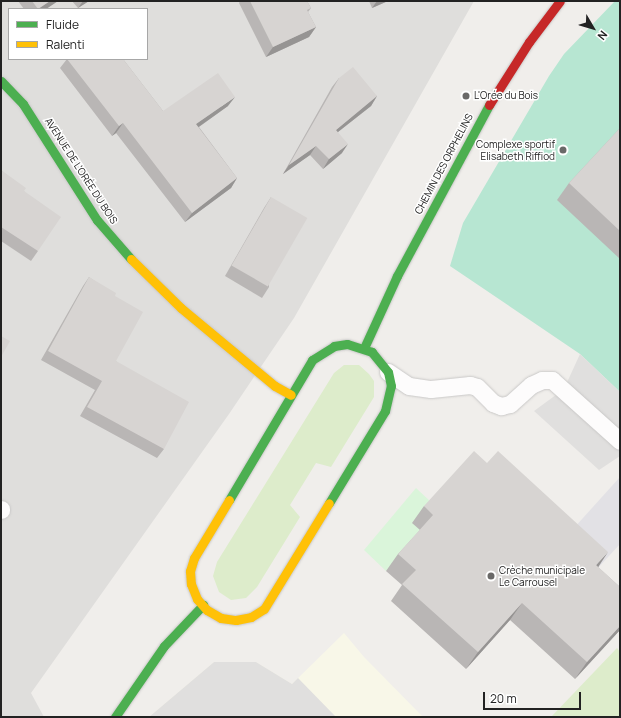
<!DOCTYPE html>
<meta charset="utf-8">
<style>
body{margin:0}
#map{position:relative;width:621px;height:718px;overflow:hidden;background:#f0eeeb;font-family:Manrope,sans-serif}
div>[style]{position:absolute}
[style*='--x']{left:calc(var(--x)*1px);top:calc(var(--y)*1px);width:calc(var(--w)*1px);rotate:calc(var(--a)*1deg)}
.residential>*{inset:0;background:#dfdedc}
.education>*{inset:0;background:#f8f7e8}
.grass>*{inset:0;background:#ddeccb}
.park>*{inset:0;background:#daf5da}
.pitch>*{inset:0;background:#b7e6d2}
.parking>*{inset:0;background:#e0dfde}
.plaza>*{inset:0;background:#e2e1e5}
.roads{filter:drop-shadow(0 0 1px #c9c8c7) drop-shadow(0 0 1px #c9c8c7)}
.lane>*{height:17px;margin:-8.5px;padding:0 8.5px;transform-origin:8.5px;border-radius:8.5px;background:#fdfcfc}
.fast>*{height:9px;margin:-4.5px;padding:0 4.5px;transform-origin:4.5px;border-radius:4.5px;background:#4caf50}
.slow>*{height:9px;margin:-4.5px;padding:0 4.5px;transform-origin:4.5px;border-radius:4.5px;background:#ffc107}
.jam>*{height:9px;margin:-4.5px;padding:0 4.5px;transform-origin:4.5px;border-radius:4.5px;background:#c62828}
.wall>*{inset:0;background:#b9b6b5}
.shaded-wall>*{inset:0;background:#969493}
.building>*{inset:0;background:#d7d4d2;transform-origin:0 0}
.dots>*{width:11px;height:11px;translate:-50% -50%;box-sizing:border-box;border:2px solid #fff;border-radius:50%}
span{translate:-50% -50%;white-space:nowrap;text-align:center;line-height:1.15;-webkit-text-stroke:3px #fff;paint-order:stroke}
.poi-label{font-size:10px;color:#222}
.left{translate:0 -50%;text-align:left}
.right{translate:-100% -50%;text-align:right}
.street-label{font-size:10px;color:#222}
.frame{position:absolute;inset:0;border:2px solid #222;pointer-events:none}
.legend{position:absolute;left:8px;top:8px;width:140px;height:52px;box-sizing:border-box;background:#fff;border:1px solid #a7a7a7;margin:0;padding:5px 7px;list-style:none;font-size:12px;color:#222}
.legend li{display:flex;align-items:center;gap:8px;height:20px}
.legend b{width:20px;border:1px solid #a7a7a7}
.north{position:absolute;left:573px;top:8px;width:40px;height:40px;-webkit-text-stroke:3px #fff;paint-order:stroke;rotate:128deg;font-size:11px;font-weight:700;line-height:16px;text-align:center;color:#222}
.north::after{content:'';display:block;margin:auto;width:14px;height:18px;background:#222;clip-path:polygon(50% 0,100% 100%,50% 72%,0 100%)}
.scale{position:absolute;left:483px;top:692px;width:98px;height:18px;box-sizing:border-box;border:2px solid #222;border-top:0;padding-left:5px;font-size:12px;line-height:14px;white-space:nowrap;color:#222;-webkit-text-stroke:3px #fff;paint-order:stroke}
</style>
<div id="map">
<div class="residential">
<div style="clip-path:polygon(evenodd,1px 1px,474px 1px,294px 318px,229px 414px,31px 693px,44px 717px,1px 717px,1px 1px,9px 9px,147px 9px,147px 59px,9px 59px,9px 9px)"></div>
</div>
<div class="education">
<div style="clip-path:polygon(344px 633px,364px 657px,423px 717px,149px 717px,214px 662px,256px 662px,292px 684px)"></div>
</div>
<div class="grass">
<div style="clip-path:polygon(344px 365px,359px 365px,369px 374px,374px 381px,374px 397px,331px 467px,316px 463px,290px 505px,300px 517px,257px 587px,246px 598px,231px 600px,219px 592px,213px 576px,217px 562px,334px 373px)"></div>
<div style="clip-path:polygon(617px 648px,620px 652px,620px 717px,551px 717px)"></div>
</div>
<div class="park">
<div style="clip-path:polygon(416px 488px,431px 502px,422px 532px,386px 571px,364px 550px)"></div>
</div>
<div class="pitch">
<div style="clip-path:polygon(615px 1px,620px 1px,620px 392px,580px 354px,450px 266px,463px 223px,549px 76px,564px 54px)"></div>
</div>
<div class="parking">
<div style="clip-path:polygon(580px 354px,620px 392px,620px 456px,599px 470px,534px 411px,564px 389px)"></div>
<div style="clip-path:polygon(214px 662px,256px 662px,292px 684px,298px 678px,336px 717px,149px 717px)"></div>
</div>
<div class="plaza">
<div style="clip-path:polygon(620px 477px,620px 544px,597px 569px,564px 539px)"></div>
</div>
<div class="roads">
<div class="lane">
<div style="--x:388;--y:372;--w:25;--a:34"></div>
<div style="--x:409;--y:386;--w:22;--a:8"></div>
<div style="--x:431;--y:389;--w:39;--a:-6"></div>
<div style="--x:470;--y:385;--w:7;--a:16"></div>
<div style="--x:477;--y:387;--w:23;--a:45"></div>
<div style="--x:493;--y:403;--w:9;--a:21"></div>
<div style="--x:501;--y:406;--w:9;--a:-13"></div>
<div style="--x:510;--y:404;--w:28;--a:-42"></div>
<div style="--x:531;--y:385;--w:12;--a:-24"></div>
<div style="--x:542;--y:380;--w:10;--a:0"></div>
<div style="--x:552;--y:380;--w:91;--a:41.9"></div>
<div style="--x:1;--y:509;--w:1;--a:90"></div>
</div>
<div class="fast">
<div style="--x:1;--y:81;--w:32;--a:46"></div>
<div style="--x:23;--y:104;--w:138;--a:57.5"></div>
<div style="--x:97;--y:220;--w:52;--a:48.9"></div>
<div style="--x:364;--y:348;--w:79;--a:-65.4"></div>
<div style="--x:397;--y:276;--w:194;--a:-61.7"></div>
<div style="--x:229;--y:500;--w:163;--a:-59.3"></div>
<div style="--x:312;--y:360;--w:26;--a:-32"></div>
<div style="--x:334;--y:346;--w:13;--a:-9"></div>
<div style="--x:329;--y:503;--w:108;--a:-58.7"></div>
<div style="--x:385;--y:411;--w:26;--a:-77"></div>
<div style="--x:391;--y:386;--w:14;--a:-102"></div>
<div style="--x:388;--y:372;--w:26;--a:-129"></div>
<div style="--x:372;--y:352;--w:26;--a:-162"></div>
<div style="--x:115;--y:717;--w:86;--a:-55.4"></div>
<div style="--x:164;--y:646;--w:57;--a:-46.4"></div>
</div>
<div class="slow">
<div style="--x:131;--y:259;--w:70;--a:44.4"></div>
<div style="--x:181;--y:308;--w:122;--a:39.7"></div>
<div style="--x:275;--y:386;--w:18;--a:29"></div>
<div style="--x:229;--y:500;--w:68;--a:121.1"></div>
<div style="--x:194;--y:558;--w:14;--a:107"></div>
<div style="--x:190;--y:571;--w:13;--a:86"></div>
<div style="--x:191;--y:584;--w:16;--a:68"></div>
<div style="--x:197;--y:599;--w:15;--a:48"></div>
<div style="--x:207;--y:610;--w:16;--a:30"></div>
<div style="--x:221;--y:618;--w:15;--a:8"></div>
<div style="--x:236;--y:620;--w:15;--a:-11"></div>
<div style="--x:251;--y:617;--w:15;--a:-32"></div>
<div style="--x:264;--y:609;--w:124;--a:-58.5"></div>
</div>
<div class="jam">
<div style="--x:489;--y:105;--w:75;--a:-57.6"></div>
<div style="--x:529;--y:42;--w:51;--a:-52.9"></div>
</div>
</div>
<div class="wall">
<div style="clip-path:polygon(18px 1px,58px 1px,46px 9px,24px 9px)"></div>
<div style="clip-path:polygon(72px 1px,89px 1px,78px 8px)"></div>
<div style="clip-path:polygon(240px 1px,307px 1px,311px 8px,308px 12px,316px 27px,309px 37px,266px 57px,239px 3px)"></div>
<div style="clip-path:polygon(369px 1px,388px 1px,372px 8px)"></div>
<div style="clip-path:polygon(67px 59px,123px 59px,163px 111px,228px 106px,199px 127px,237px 178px,231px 188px,185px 222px,116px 133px,112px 136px,60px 68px)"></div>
<div style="clip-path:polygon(339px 78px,377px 96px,371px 106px,338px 132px,342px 153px,323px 169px,310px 155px,283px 174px,332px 87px)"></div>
<div style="clip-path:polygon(620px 128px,620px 259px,557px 200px,569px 183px)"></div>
<div style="clip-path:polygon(1px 170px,24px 191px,38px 251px,31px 261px,1px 241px)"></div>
<div style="clip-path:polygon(271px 197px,269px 287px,262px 298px,225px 276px,264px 208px)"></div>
<div style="clip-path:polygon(89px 277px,115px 296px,116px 361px,164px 449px,157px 458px,80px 416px,95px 390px,41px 360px,83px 286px)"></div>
<div style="clip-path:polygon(424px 506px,598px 567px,620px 587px,620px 630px,575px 679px,510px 620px,466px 669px,391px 601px,402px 585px,386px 571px,398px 554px,420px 530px,412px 523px)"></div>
</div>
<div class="shaded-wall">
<div style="clip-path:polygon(50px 1px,58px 1px,46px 9px,38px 9px)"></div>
<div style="clip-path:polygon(83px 1px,89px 1px,78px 8px)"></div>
<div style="clip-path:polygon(377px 1px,388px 1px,372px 8px)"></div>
<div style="clip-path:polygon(316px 27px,309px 37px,266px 57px,273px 47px)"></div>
<div style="clip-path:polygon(377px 96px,371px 106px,329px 139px,336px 130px)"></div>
<div style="clip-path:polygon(235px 97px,228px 106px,190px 133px,196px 124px)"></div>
<div style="clip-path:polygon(123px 123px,116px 133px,112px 136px,119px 126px)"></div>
<div style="clip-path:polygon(348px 144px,342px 153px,323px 169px,329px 159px)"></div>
<div style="clip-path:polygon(316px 146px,310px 155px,283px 174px,289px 165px)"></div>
<div style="clip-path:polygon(237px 178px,231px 188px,185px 222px,192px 213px)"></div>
<div style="clip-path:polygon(608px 552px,597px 569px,596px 565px)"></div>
<div style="clip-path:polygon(522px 603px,510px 620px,466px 669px,478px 652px)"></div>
<div style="clip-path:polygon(620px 626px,620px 630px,575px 679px,587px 662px)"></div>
</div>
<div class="building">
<div style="clip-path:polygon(32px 1px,50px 1px,38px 9px)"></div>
<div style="clip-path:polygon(250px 1px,307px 1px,311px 8px,307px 10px,316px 27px,273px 47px)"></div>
<div style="clip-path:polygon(67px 59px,123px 59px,163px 111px,218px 73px,235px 97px,196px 124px,237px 178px,192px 213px,123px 123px,119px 126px)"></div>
<div style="clip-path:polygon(353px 67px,377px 96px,336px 130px,348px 144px,329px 159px,316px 146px,289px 165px,339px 78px)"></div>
<div style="clip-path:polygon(620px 128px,620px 231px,569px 183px)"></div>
<div style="clip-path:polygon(1px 170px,26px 188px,24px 191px,61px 217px,38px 251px,1px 227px)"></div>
<div style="left:271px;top:197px;width:42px;height:79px;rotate:30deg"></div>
<div style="clip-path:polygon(89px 277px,116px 293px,115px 296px,143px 312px,116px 361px,189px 402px,164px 449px,87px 407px,102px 381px,48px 351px)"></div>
<div style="clip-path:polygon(1px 336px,10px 341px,1px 357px)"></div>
<div style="clip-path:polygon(474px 451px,487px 463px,498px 451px,608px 552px,596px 565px,620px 587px,620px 626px,587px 662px,522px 603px,478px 652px,402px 584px,416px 570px,398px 554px,433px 515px,424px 506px)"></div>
</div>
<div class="dots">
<div style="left:466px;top:96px;background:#6a6968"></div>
<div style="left:563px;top:150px;background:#6a6968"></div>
<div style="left:491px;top:576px;background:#6a6968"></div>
</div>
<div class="poi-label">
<span class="left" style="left:474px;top:96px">L'Orée du Bois</span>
<span class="right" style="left:555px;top:150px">Complexe sportif<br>Elisabeth Riffiod</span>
<span class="left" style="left:499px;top:576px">Crèche municipale<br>Le Carrousel</span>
</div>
<div class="street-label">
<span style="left:444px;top:164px;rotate:-62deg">CHEMIN DES ORPHELINS</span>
<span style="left:81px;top:171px;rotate:57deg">AVENUE DE L'ORÉE DU BOIS</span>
</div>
<div class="frame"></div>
<ul class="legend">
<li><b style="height:5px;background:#4caf50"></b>Fluide</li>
<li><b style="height:5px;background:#ffc107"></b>Ralenti</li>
</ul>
<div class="north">N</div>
<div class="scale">20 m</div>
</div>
